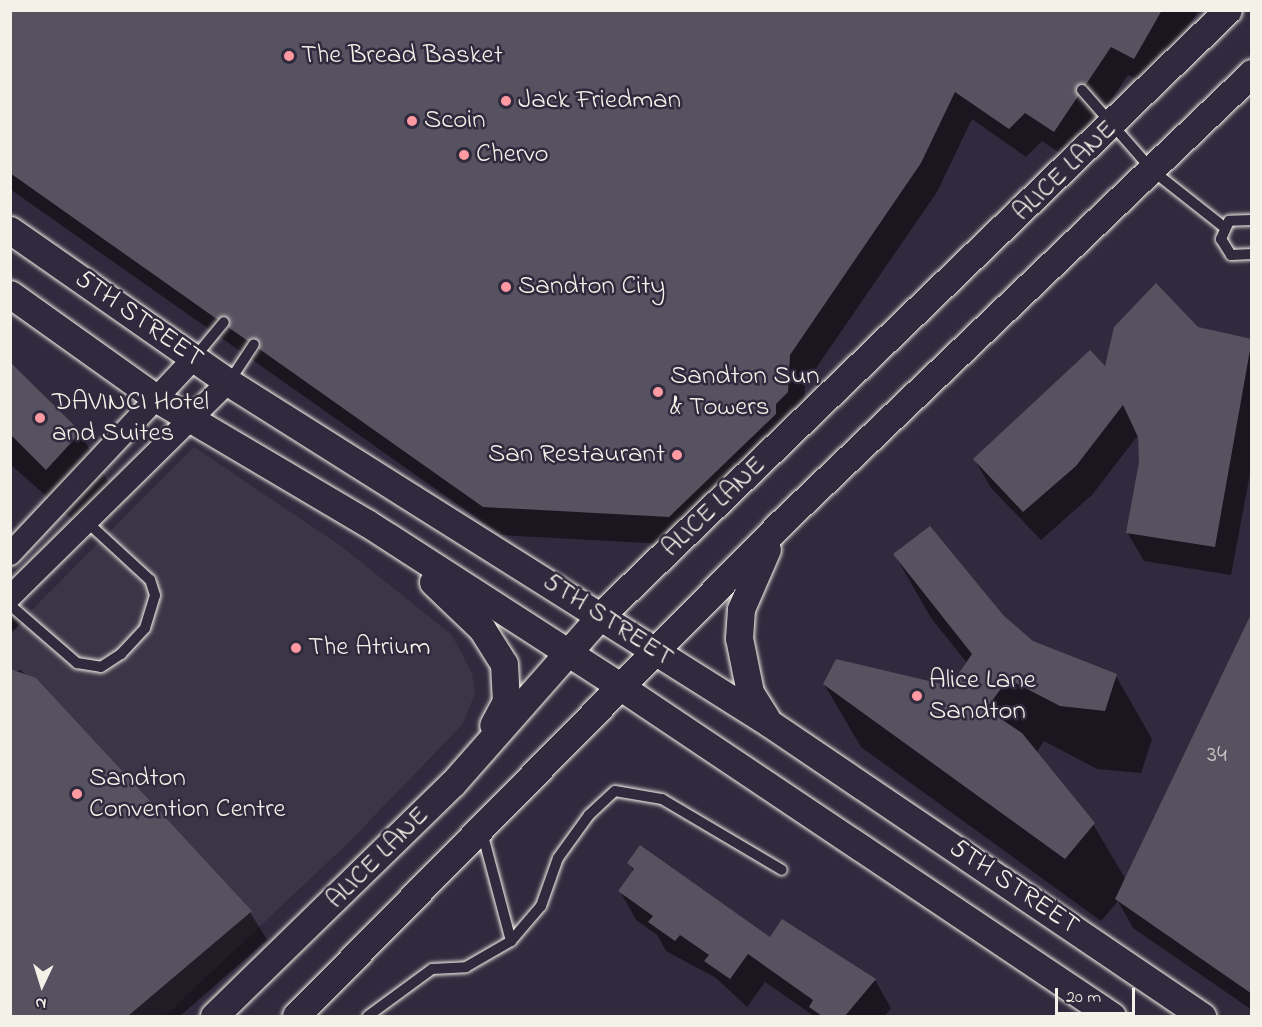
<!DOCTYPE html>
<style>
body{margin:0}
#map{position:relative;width:1262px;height:1027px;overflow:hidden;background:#2f2a3d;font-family:"Indie Flower",sans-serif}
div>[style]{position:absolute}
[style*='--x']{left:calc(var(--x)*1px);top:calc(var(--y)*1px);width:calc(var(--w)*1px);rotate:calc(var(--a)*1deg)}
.built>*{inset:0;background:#3b3647}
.shadow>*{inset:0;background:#0007}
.building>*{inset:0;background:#56525f}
.roads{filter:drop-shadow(0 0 2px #f4f1e8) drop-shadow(0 0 2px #f4f1e8)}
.service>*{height:10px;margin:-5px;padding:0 5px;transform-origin:5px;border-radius:5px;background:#2f2a3d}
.minor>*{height:22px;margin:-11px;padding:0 11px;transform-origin:11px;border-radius:11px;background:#2f2a3d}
.tertiary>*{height:27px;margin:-13.5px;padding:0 13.5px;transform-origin:13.5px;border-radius:13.5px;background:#2f2a3d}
.dots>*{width:16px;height:16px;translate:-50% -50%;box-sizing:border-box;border:3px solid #2f2a3d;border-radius:50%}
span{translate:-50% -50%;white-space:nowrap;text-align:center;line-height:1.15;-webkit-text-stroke:5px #2f2a3d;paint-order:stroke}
.number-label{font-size:24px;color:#ccc9c6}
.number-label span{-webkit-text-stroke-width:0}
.poi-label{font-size:27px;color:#f4f1e8}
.left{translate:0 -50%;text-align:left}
.right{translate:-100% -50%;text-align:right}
.street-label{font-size:27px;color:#f4f1e8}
.frame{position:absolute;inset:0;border:12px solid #f4f1e8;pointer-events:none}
.north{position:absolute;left:12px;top:955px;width:60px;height:60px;-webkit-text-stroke:4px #2f2a3d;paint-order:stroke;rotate:184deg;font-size:16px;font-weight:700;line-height:24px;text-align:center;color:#f4f1e8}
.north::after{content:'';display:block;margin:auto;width:21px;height:27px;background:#f4f1e8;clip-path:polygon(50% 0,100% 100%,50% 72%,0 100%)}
.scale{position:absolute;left:1055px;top:988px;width:80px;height:27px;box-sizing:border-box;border:3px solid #f4f1e8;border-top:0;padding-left:8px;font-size:18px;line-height:21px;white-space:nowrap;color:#f4f1e8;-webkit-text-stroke:4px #2f2a3d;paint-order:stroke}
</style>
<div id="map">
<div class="built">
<div style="clip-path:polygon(194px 447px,341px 546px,452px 635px,472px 673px,475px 694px,462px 725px,348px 843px,165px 1016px,11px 1016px,11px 631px)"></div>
</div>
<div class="shadow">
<div style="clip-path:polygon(10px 10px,1199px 10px,1151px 87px,1128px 75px,1070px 160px,1042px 141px,1026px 157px,972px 119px,937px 192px,805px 384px,804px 421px,685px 545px,501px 535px,10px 189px)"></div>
<div style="clip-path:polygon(1197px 329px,1252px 340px,1252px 463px,1231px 575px,1144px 561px,1127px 532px,1141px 462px,1139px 434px,1092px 495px,1041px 540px,991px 488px,975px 460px,1106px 370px)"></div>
<div style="clip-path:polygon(10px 364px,80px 433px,114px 492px,81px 527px,10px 464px)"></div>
<div style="clip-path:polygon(895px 555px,1003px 617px,1033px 642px,1116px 676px,1152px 739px,1141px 773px,1097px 769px,1044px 741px,1036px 753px,1093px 824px,1126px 880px,1252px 616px,1252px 1010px,1133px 928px,1118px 901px,1101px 921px,861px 747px,824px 684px,951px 688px,967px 663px,931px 618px)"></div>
<div style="clip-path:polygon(10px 586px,28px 617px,10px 634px)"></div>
<div style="clip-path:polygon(21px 670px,250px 912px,267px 940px,180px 1016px,10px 1016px,10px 673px)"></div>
<div style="clip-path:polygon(629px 863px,770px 939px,875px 980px,891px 1008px,885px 1016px,814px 1016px,765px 982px,747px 1007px,716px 978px,666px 951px,657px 935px,636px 920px,620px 891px,634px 872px)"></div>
</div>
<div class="building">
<div style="clip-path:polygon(10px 10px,1162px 10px,1134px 59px,1111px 47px,1054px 132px,1025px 113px,1009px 129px,955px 92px,921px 163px,790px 355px,788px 392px,776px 404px,776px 414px,669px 517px,483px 507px,10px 173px)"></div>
<div style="clip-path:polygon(1156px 283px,1198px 327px,1252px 339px,1215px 547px,1126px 533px,1139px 462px,1138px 437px,1123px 405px,1076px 466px,1023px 512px,973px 459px,1090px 350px,1105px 366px,1114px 327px)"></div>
<div style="clip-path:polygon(10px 362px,81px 432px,46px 470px,10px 434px)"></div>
<div style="clip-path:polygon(930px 526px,1004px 616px,1033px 641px,1117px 674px,1105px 711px,1060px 706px,1008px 679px,986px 709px,1022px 733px,1095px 823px,1065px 859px,823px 684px,836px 659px,950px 686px,972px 654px,893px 554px)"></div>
<div style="clip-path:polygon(1252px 612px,1252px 994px,1115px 899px)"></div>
<div style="clip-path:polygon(10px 669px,36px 678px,252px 911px,128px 1016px,10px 1016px)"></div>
<div style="clip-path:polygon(640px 845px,770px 937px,782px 919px,876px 979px,845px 1016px,822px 1016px,809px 1007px,813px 1000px,748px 954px,730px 979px,704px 961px,709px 955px,680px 935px,675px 941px,648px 922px,653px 916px,618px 891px,634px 869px,627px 863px)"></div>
</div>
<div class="roads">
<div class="service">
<div style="--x:1082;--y:90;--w:108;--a:48.8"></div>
<div style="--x:1153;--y:171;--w:90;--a:38.3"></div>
<div style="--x:1252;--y:220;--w:23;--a:178"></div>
<div style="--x:1229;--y:221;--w:20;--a:114"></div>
<div style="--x:1221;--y:239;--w:19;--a:58"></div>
<div style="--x:1231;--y:255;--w:21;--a:-3"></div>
<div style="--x:195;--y:357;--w:45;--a:-50.4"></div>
<div style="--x:229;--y:382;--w:45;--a:-56.7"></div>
<div style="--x:10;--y:605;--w:89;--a:40.9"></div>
<div style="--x:77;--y:663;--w:24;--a:9"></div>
<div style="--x:101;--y:667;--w:24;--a:-33"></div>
<div style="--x:121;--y:654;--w:35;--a:-47"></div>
<div style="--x:145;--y:628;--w:34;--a:-73"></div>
<div style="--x:155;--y:595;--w:16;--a:-108"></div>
<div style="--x:150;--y:580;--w:84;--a:-137.4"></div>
<div style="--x:511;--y:941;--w:46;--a:-49.4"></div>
<div style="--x:541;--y:906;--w:51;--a:-70.5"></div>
<div style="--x:558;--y:858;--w:53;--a:-54.2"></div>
<div style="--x:589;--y:815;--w:35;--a:-43"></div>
<div style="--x:615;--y:791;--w:48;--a:9.7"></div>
<div style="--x:662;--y:799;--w:139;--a:30.6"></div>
<div style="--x:368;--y:1016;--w:79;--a:-36.3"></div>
<div style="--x:432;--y:969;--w:34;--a:-3"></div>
<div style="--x:466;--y:967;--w:52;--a:-30"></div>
<div style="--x:511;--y:941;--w:113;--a:-104.9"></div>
</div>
<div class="minor">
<div style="--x:10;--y:554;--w:270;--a:-46.8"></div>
<div style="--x:10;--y:597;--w:306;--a:-44.6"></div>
</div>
<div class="tertiary">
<div style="--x:10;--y:230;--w:266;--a:34.9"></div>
<div style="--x:228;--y:382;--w:640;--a:32.22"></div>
<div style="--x:769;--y:723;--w:523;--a:34.09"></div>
<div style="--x:10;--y:294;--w:181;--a:35.5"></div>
<div style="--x:157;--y:399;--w:244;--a:30.6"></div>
<div style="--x:367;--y:523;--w:302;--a:32.8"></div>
<div style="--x:621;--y:687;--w:591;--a:33.82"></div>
<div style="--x:433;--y:582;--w:68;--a:43.8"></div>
<div style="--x:482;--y:629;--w:41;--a:57.8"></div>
<div style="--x:504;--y:664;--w:37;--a:87"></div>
<div style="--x:506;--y:701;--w:27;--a:118"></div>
<div style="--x:766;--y:718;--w:31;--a:-122"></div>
<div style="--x:750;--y:692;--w:55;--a:-101.5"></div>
<div style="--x:739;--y:638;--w:29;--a:-86"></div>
<div style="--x:741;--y:609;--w:65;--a:-66.6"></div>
<div style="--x:214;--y:1016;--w:334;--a:-44.3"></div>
<div style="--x:453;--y:783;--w:224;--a:-48.6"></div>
<div style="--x:601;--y:615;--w:871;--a:-43.98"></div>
<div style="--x:296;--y:1016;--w:690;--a:-45.47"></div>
<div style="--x:780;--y:524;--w:653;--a:-43.7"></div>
</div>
</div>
<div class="dots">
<div style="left:289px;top:56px;background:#ff9aa2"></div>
<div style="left:506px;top:101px;background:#ff9aa2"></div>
<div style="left:412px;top:121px;background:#ff9aa2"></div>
<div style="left:464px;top:155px;background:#ff9aa2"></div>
<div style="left:506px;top:287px;background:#ff9aa2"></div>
<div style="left:658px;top:392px;background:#ff9aa2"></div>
<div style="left:40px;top:418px;background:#ff9aa2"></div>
<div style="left:677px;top:455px;background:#ff9aa2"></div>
<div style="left:296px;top:648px;background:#ff9aa2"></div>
<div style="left:917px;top:696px;background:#ff9aa2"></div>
<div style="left:77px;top:794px;background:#ff9aa2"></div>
</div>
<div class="number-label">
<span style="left:1217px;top:756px">34</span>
</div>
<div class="poi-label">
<span class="left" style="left:301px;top:56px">The Bread Basket</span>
<span class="left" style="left:518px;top:101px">Jack Friedman</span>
<span class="left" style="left:424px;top:121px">Scoin</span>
<span class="left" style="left:476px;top:155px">Chervo</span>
<span class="left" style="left:518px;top:287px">Sandton City</span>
<span class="left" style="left:670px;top:392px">Sandton Sun<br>&amp; Towers</span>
<span class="left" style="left:52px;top:418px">DAVINCI Hotel<br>and Suites</span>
<span class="right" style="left:665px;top:455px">San Restaurant</span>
<span class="left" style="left:308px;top:648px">The Atrium</span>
<span class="left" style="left:929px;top:696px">Alice Lane<br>Sandton</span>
<span class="left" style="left:89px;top:794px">Sandton<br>Convention Centre</span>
</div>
<div class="street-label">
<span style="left:1065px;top:171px;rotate:-44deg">ALICE LANE</span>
<span style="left:139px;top:319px;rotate:35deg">5TH STREET</span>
<span style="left:714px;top:507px;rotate:-44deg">ALICE LANE</span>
<span style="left:608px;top:620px;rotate:33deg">5TH STREET</span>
<span style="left:378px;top:858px;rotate:-45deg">ALICE LANE</span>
<span style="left:1014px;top:887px;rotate:34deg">5TH STREET</span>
</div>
<div class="frame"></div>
<div class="north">N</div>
<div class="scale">20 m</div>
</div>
